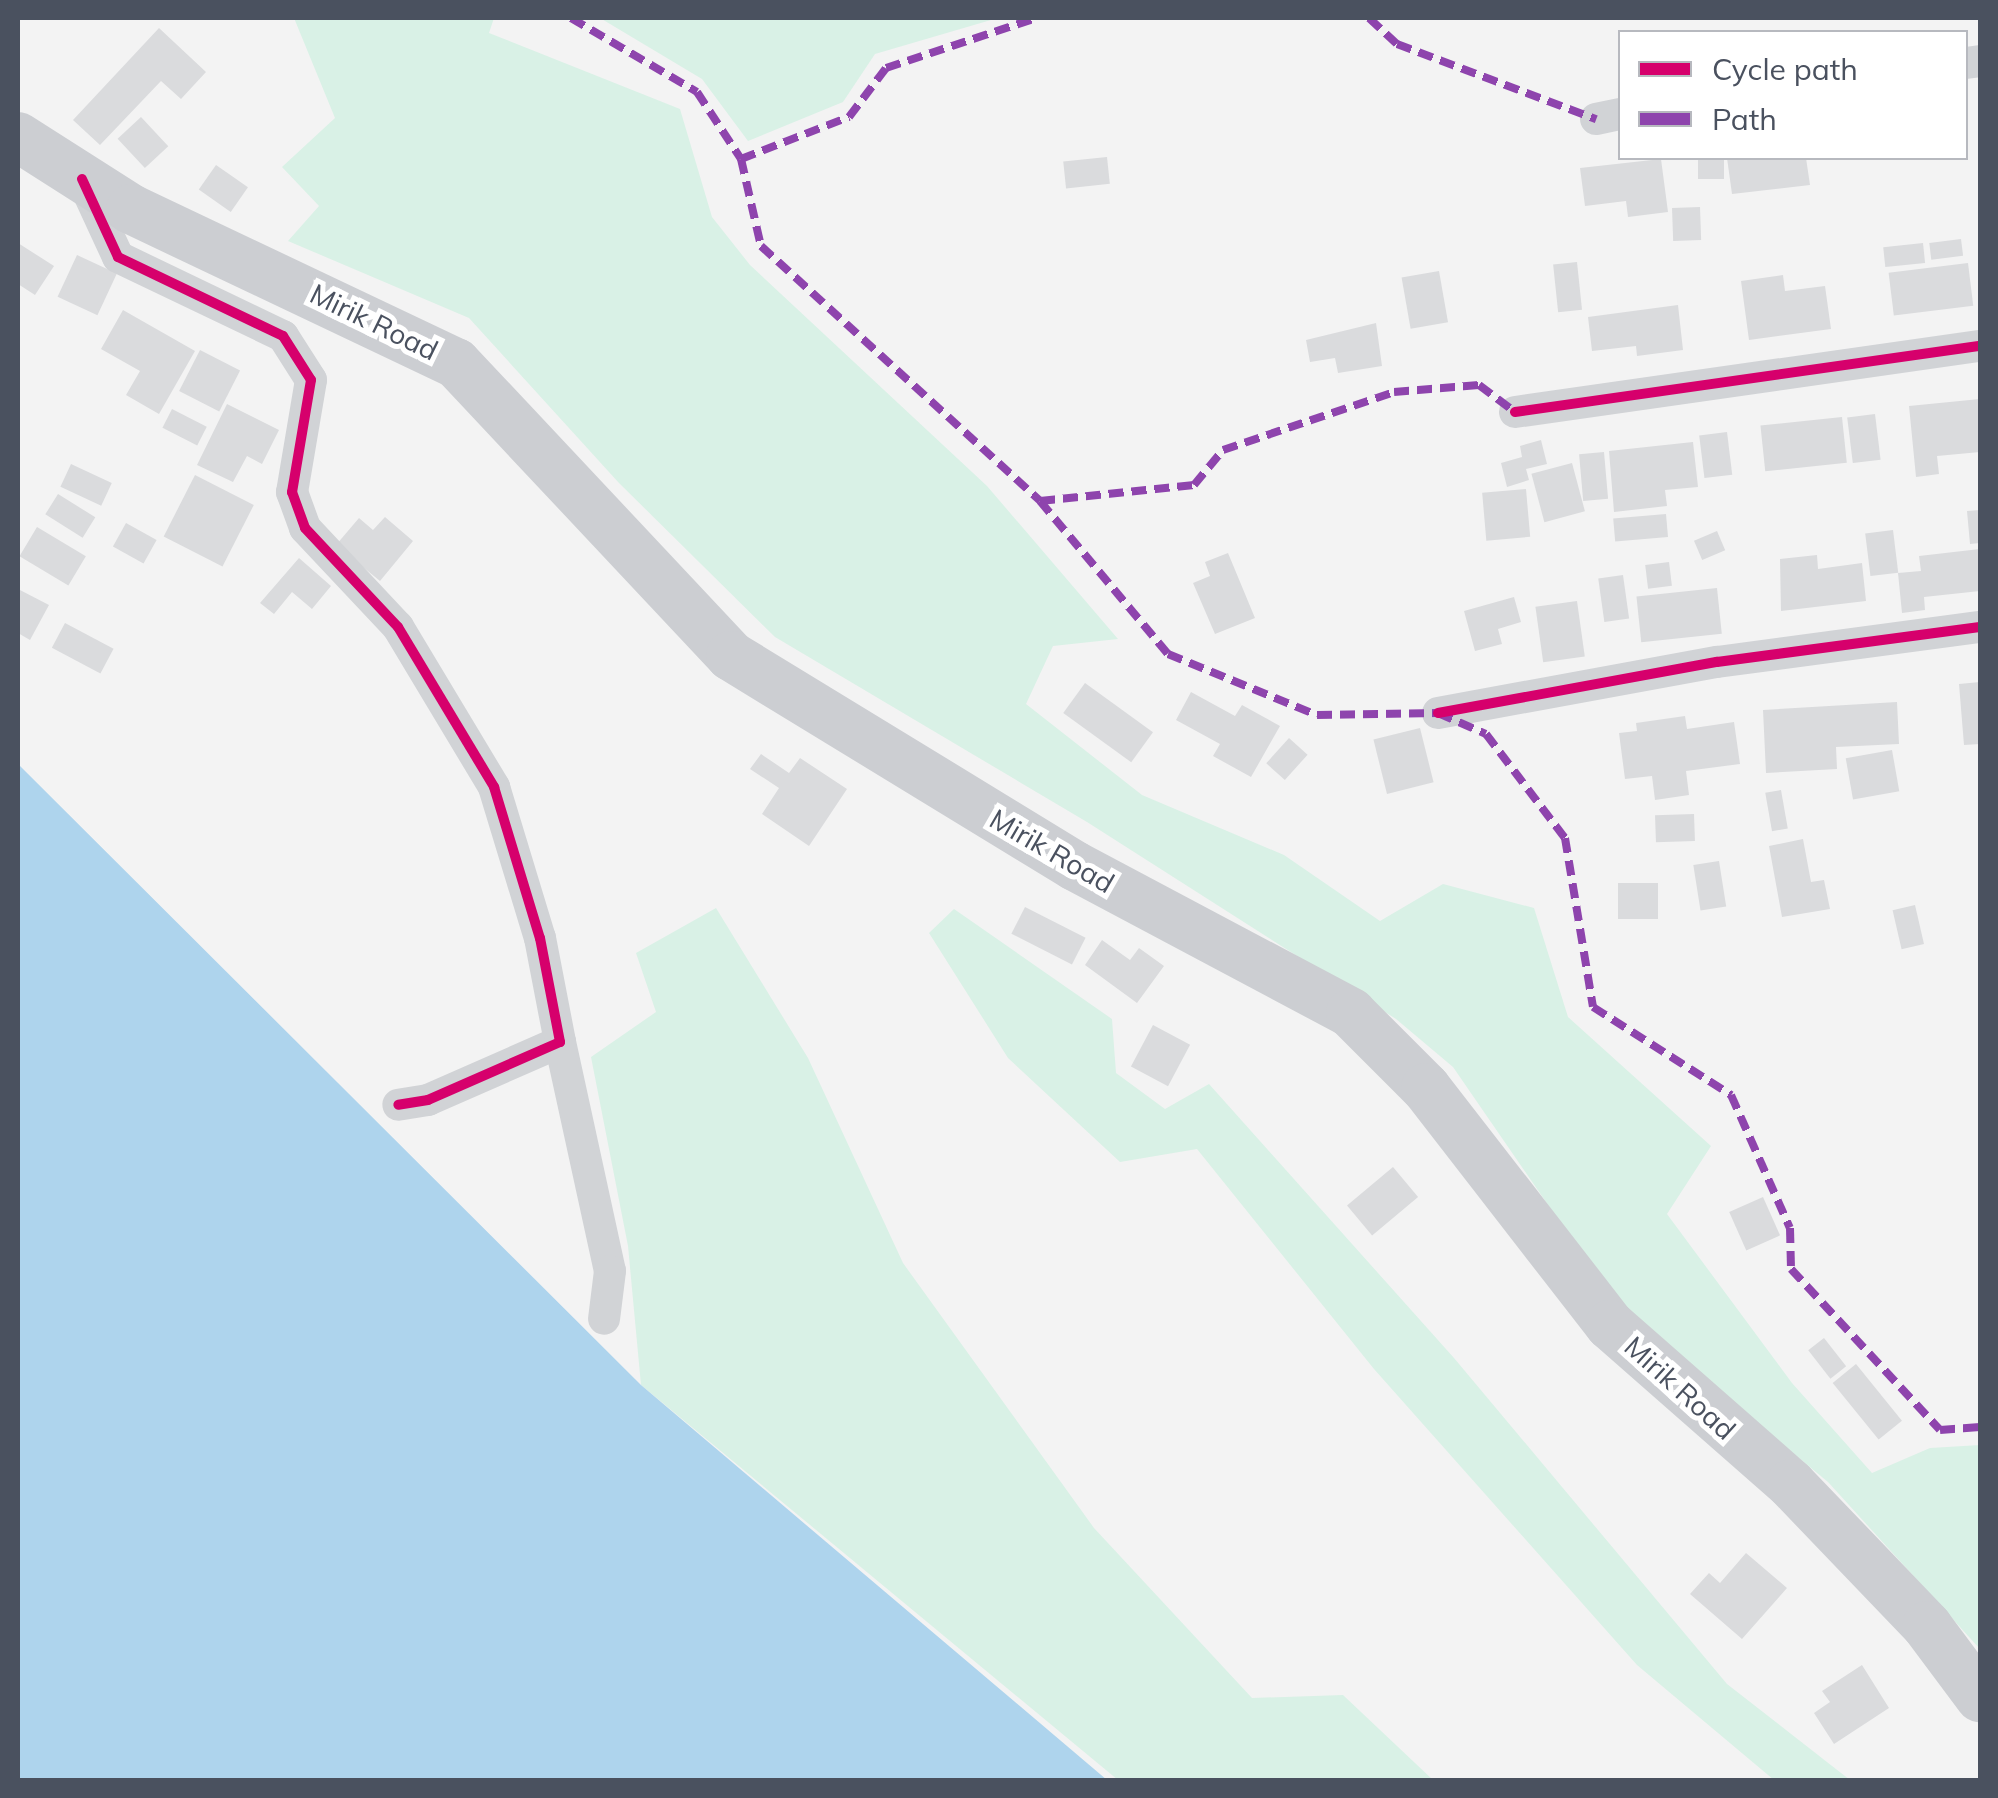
<!DOCTYPE html>
<style>
body{margin:0}
#map{position:relative;width:1998px;height:1798px;overflow:hidden;background:#f3f3f3;font-family:Mulish,sans-serif}
div>[style]{position:absolute}
[style*='--x']{left:calc(var(--x)*1px);top:calc(var(--y)*1px);width:calc(var(--w)*1px);rotate:calc(var(--a)*1deg)}
.green>*{inset:0;background:#d9f1e6}
.water>*{inset:0;background:#aed4ed}
.building>*{inset:0;background:#dadbdd;transform-origin:0 0}
.minor>*{height:32px;margin:-16px;padding:0 16px;transform-origin:16px;border-radius:16px;background:#d1d3d6}
.primary>*{height:50px;margin:-25px;padding:0 25px;transform-origin:25px;border-radius:25px;background:#ccced2}
.quiet>*{height:8px;margin-top:-4px;transform-origin:0;background:repeating-linear-gradient(90deg,#8e44ad 0 15px,transparent 0 23px)}
.cycleway>*{height:10px;margin:-5px;padding:0 5px;transform-origin:5px;border-radius:5px;background:#d6006c}
span{translate:-50% -50%;white-space:nowrap;text-align:center;line-height:1.15;-webkit-text-stroke:10px #fff;paint-order:stroke}
.street-label{font-size:28px;color:#4a515f}
.frame{position:absolute;inset:0;border:20px solid #4a515f;pointer-events:none}
.legend{position:absolute;left:1618px;top:30px;width:350px;height:130px;box-sizing:border-box;background:#fff;border:2px solid #b7b9bf;margin:0;padding:12px 18px;list-style:none;font-size:30px;color:#4a515f}
.legend li{display:flex;align-items:center;gap:20px;height:50px}
.legend b{width:50px;border:2px solid #b7b9bf}
</style>
<div id="map">
<div class="green">
<div style="clip-path:polygon(294px 18px,494px 18px,489px 33px,680px 109px,712px 217px,750px 265px,987px 486px,1118px 639px,1053px 646px,1026px 704px,1142px 795px,1284px 855px,1380px 921px,1443px 884px,1534px 908px,1568px 1017px,1711px 1146px,1667px 1214px,1792px 1383px,1872px 1473px,1930px 1448px,1980px 1445px,1980px 1649px,1828px 1482px,1621px 1311px,1453px 1067px,1396px 1019px,1087px 822px,775px 637px,619px 483px,469px 318px,288px 241px,319px 206px,282px 167px,335px 118px)"></div>
<div style="clip-path:polygon(600px 18px,990px 18px,991px 20px,875px 54px,843px 102px,748px 141px,702px 79px)"></div>
<div style="clip-path:polygon(716px 908px,808px 1058px,903px 1263px,1094px 1528px,1252px 1698px,1343px 1695px,1433px 1780px,1118px 1780px,641px 1385px,628px 1246px,591px 1057px,656px 1012px,636px 953px)"></div>
<div style="clip-path:polygon(954px 909px,1112px 1019px,1116px 1073px,1165px 1109px,1209px 1084px,1454px 1358px,1727px 1684px,1850px 1780px,1774px 1780px,1637px 1665px,1374px 1369px,1197px 1149px,1120px 1162px,1008px 1058px,929px 933px)"></div>
</div>
<div class="water">
<div style="clip-path:polygon(18px 764px,641px 1385px,1107px 1780px,18px 1780px)"></div>
</div>
<div class="building">
<div style="clip-path:polygon(159px 28px,206px 72px,181px 99px,161px 81px,100px 145px,73px 120px)"></div>
<div style="left:141px;top:117px;width:40px;height:32px;rotate:47deg"></div>
<div style="left:1107px;top:157px;width:27px;height:44px;rotate:84deg"></div>
<div style="left:1698px;top:158px;width:26px;height:21px"></div>
<div style="clip-path:polygon(1727px 158px,1806px 158px,1810px 185px,1732px 194px)"></div>
<div style="clip-path:polygon(1661px 159px,1668px 212px,1628px 217px,1626px 201px,1585px 206px,1580px 168px)"></div>
<div style="left:216px;top:165px;width:39px;height:30px;rotate:35deg"></div>
<div style="left:1700px;top:207px;width:33px;height:28px;rotate:88deg"></div>
<div style="left:1961px;top:239px;width:17px;height:32px;rotate:83deg"></div>
<div style="clip-path:polygon(18px 243px,54px 266px,35px 295px,18px 284px)"></div>
<div style="left:1923px;top:243px;width:20px;height:40px;rotate:84deg"></div>
<div style="left:77px;top:255px;width:44px;height:46px;rotate:25deg"></div>
<div style="left:1577px;top:262px;width:48px;height:24px;rotate:84deg"></div>
<div style="left:1968px;top:263px;width:43px;height:80px;rotate:83deg"></div>
<div style="left:1439px;top:271px;width:52px;height:38px;rotate:80deg"></div>
<div style="clip-path:polygon(1783px 275px,1785px 291px,1825px 286px,1831px 329px,1749px 340px,1741px 281px)"></div>
<div style="clip-path:polygon(1678px 305px,1683px 350px,1637px 356px,1636px 346px,1592px 351px,1588px 317px)"></div>
<div style="clip-path:polygon(123px 310px,195px 351px,159px 414px,126px 395px,140px 371px,101px 349px)"></div>
<div style="clip-path:polygon(1376px 323px,1382px 366px,1338px 373px,1335px 358px,1310px 362px,1306px 340px)"></div>
<div style="left:200px;top:350px;width:45px;height:46px;rotate:27deg"></div>
<div style="clip-path:polygon(1980px 399px,1980px 452px,1937px 456px,1939px 474px,1916px 477px,1909px 406px)"></div>
<div style="clip-path:polygon(227px 404px,279px 430px,262px 464px,247px 456px,233px 482px,197px 465px)"></div>
<div style="left:172px;top:409px;width:39px;height:21px;rotate:27deg"></div>
<div style="left:1875px;top:414px;width:46px;height:28px;rotate:83deg"></div>
<div style="left:1842px;top:417px;width:46px;height:82px;rotate:84deg"></div>
<div style="left:1727px;top:432px;width:43px;height:28px;rotate:83deg"></div>
<div style="clip-path:polygon(1541px 440px,1547px 464px,1526px 469px,1529px 480px,1507px 487px,1501px 463px,1522px 457px,1520px 446px)"></div>
<div style="clip-path:polygon(1693px 442px,1698px 487px,1665px 490px,1667px 506px,1614px 512px,1609px 451px)"></div>
<div style="left:1604px;top:452px;width:47px;height:25px;rotate:85deg"></div>
<div style="left:1572px;top:463px;width:50px;height:42px;rotate:75deg"></div>
<div style="left:71px;top:464px;width:45px;height:25px;rotate:25deg"></div>
<div style="left:195px;top:475px;width:66px;height:69px;rotate:27deg"></div>
<div style="left:1526px;top:489px;width:48px;height:44px;rotate:85deg"></div>
<div style="left:58px;top:494px;width:44px;height:24px;rotate:32deg"></div>
<div style="clip-path:polygon(1980px 510px,1980px 543px,1970px 544px,1967px 511px)"></div>
<div style="left:1666px;top:514px;width:23px;height:53px;rotate:85deg"></div>
<div style="clip-path:polygon(385px 517px,413px 541px,380px 581px,336px 545px,359px 518px,373px 530px)"></div>
<div style="left:126px;top:523px;width:35px;height:27px;rotate:29deg"></div>
<div style="left:37px;top:527px;width:57px;height:34px;rotate:31deg"></div>
<div style="left:1893px;top:530px;width:43px;height:28px;rotate:83deg"></div>
<div style="left:1717px;top:531px;width:21px;height:25px;rotate:67deg"></div>
<div style="clip-path:polygon(1980px 549px,1980px 591px,1924px 597px,1925px 610px,1902px 613px,1898px 573px,1921px 571px,1919px 556px)"></div>
<div style="clip-path:polygon(1228px 553px,1255px 618px,1215px 634px,1193px 583px,1210px 576px,1205px 562px)"></div>
<div style="clip-path:polygon(1817px 555px,1818px 569px,1862px 563px,1866px 601px,1781px 611px,1780px 559px)"></div>
<div style="clip-path:polygon(299px 558px,331px 586px,312px 609px,292px 592px,274px 614px,260px 603px)"></div>
<div style="left:1669px;top:562px;width:24px;height:24px;rotate:83deg"></div>
<div style="left:1623px;top:575px;width:44px;height:25px;rotate:82deg"></div>
<div style="left:1717px;top:588px;width:46px;height:81px;rotate:84deg"></div>
<div style="clip-path:polygon(18px 589px,49px 605px,30px 640px,18px 633px)"></div>
<div style="clip-path:polygon(1514px 597px,1521px 622px,1498px 629px,1502px 644px,1475px 651px,1464px 611px)"></div>
<div style="left:1577px;top:601px;width:56px;height:42px;rotate:82deg"></div>
<div style="left:65px;top:623px;width:55px;height:28px;rotate:28deg"></div>
<div style="clip-path:polygon(1980px 682px,1980px 744px,1964px 745px,1959px 684px)"></div>
<div style="left:1085px;top:683px;width:84px;height:37px;rotate:36deg"></div>
<div style="clip-path:polygon(1191px 692px,1235px 716px,1242px 705px,1280px 726px,1251px 777px,1213px 756px,1220px 744px,1176px 720px)"></div>
<div style="clip-path:polygon(1897px 702px,1899px 744px,1836px 747px,1837px 769px,1766px 773px,1763px 710px)"></div>
<div style="clip-path:polygon(1685px 716px,1687px 729px,1734px 722px,1740px 764px,1686px 771px,1689px 795px,1655px 800px,1652px 776px,1625px 779px,1619px 733px,1637px 731px,1636px 723px)"></div>
<div style="left:1420px;top:728px;width:56px;height:48px;rotate:76deg"></div>
<div style="left:1289px;top:738px;width:25px;height:34px;rotate:42deg"></div>
<div style="left:1892px;top:750px;width:42px;height:47px;rotate:80deg"></div>
<div style="clip-path:polygon(761px 754px,789px 773px,800px 758px,847px 789px,809px 846px,762px 814px,779px 788px,750px 769px)"></div>
<div style="left:1781px;top:790px;width:39px;height:16px;rotate:80deg"></div>
<div style="left:1694px;top:814px;width:27px;height:39px;rotate:88deg"></div>
<div style="clip-path:polygon(1803px 839px,1811px 882px,1824px 880px,1830px 909px,1782px 917px,1769px 846px)"></div>
<div style="left:1719px;top:861px;width:46px;height:26px;rotate:81deg"></div>
<div style="left:1618px;top:883px;width:40px;height:36px"></div>
<div style="left:1915px;top:905px;width:40px;height:23px;rotate:77deg"></div>
<div style="left:1025px;top:907px;width:68px;height:30px;rotate:27deg"></div>
<div style="clip-path:polygon(1102px 940px,1130px 960px,1139px 948px,1164px 966px,1137px 1003px,1085px 965px)"></div>
<div style="left:1153px;top:1025px;width:42px;height:47px;rotate:28deg"></div>
<div style="left:1393px;top:1167px;width:39px;height:60px;rotate:50deg"></div>
<div style="left:1763px;top:1197px;width:42px;height:37px;rotate:66deg"></div>
<div style="left:1824px;top:1338px;width:36px;height:20px;rotate:52deg"></div>
<div style="left:1856px;top:1364px;width:73px;height:30px;rotate:51deg"></div>
<div style="clip-path:polygon(1746px 1553px,1787px 1588px,1742px 1639px,1690px 1594px,1709px 1573px,1720px 1583px)"></div>
<div style="clip-path:polygon(1862px 1665px,1889px 1708px,1834px 1744px,1814px 1713px,1830px 1702px,1822px 1691px)"></div>
</div>
<div class="minor">
<div style="--x:1966;--y:63;--w:14;--a:-8"></div>
<div style="--x:1596;--y:119;--w:25;--a:-12"></div>
<div style="--x:82;--y:179;--w:86;--a:65.2"></div>
<div style="--x:118;--y:257;--w:183;--a:25.6"></div>
<div style="--x:283;--y:336;--w:52;--a:57.5"></div>
<div style="--x:311;--y:380;--w:114;--a:99.6"></div>
<div style="--x:292;--y:492;--w:38;--a:70"></div>
<div style="--x:305;--y:528;--w:136;--a:46.8"></div>
<div style="--x:398;--y:627;--w:187;--a:59"></div>
<div style="--x:494;--y:787;--w:158;--a:73.1"></div>
<div style="--x:540;--y:938;--w:106;--a:79.1"></div>
<div style="--x:560;--y:1042;--w:144;--a:156.3"></div>
<div style="--x:428;--y:1100;--w:30;--a:171"></div>
<div style="--x:1515;--y:412;--w:470;--a:-8.1"></div>
<div style="--x:1438;--y:713;--w:284;--a:-10.4"></div>
<div style="--x:1717;--y:662;--w:265;--a:-7.6"></div>
<div style="--x:560;--y:1042;--w:234;--a:77.7"></div>
<div style="--x:610;--y:1271;--w:48;--a:97.1"></div>
</div>
<div class="primary">
<div style="--x:18;--y:137;--w:134;--a:32.5"></div>
<div style="--x:131;--y:209;--w:360;--a:25.4"></div>
<div style="--x:456;--y:363;--w:402;--a:46.8"></div>
<div style="--x:731;--y:656;--w:403;--a:31.4"></div>
<div style="--x:1075;--y:866;--w:313;--a:28"></div>
<div style="--x:1351;--y:1013;--w:106;--a:45"></div>
<div style="--x:1426;--y:1088;--w:300;--a:52.2"></div>
<div style="--x:1610;--y:1325;--w:241;--a:41.3"></div>
<div style="--x:1791;--y:1484;--w:197;--a:46.2"></div>
<div style="--x:1927;--y:1626;--w:89;--a:53.3"></div>
</div>
<div class="quiet">
<div style="--x:571;--y:18;--w:146;--a:30.4"></div>
<div style="--x:697;--y:92;--w:80;--a:56.7"></div>
<div style="--x:741;--y:159;--w:89;--a:77.1"></div>
<div style="--x:761;--y:246;--w:378;--a:42.4"></div>
<div style="--x:1040;--y:501;--w:199;--a:50.1"></div>
<div style="--x:1168;--y:654;--w:161;--a:22.3"></div>
<div style="--x:1317;--y:715;--w:121;--a:-0.9"></div>
<div style="--x:1438;--y:713;--w:52;--a:23.6"></div>
<div style="--x:1486;--y:734;--w:131;--a:52.8"></div>
<div style="--x:1565;--y:838;--w:171;--a:80.6"></div>
<div style="--x:1593;--y:1007;--w:164;--a:32.5"></div>
<div style="--x:1731;--y:1095;--w:145;--a:66.1"></div>
<div style="--x:1790;--y:1228;--w:41;--a:88.6"></div>
<div style="--x:1791;--y:1269;--w:219;--a:47.2"></div>
<div style="--x:1940;--y:1430;--w:40;--a:-4.3"></div>
<div style="--x:1369;--y:18;--w:38;--a:43"></div>
<div style="--x:1397;--y:44;--w:213;--a:20.7"></div>
<div style="--x:741;--y:159;--w:116;--a:-21.3"></div>
<div style="--x:849;--y:117;--w:61;--a:-52.9"></div>
<div style="--x:886;--y:68;--w:158;--a:-18.4"></div>
<div style="--x:1040;--y:501;--w:155;--a:-5.9"></div>
<div style="--x:1194;--y:485;--w:45;--a:-50.4"></div>
<div style="--x:1223;--y:450;--w:181;--a:-18.7"></div>
<div style="--x:1394;--y:392;--w:85;--a:-4.7"></div>
<div style="--x:1479;--y:385;--w:45;--a:36.9"></div>
</div>
<div class="cycleway">
<div style="--x:82;--y:179;--w:86;--a:65.2"></div>
<div style="--x:118;--y:257;--w:183;--a:25.6"></div>
<div style="--x:283;--y:336;--w:52;--a:57.5"></div>
<div style="--x:311;--y:380;--w:114;--a:99.6"></div>
<div style="--x:292;--y:492;--w:38;--a:70"></div>
<div style="--x:305;--y:528;--w:136;--a:46.8"></div>
<div style="--x:398;--y:627;--w:187;--a:59"></div>
<div style="--x:494;--y:787;--w:158;--a:73.1"></div>
<div style="--x:540;--y:938;--w:106;--a:79.1"></div>
<div style="--x:560;--y:1042;--w:144;--a:156.3"></div>
<div style="--x:428;--y:1100;--w:30;--a:171"></div>
<div style="--x:1515;--y:412;--w:470;--a:-8.1"></div>
<div style="--x:1438;--y:713;--w:284;--a:-10.4"></div>
<div style="--x:1717;--y:662;--w:265;--a:-7.6"></div>
</div>
<div class="street-label">
<span style="left:374px;top:322px;rotate:26deg">Mirik Road</span>
<span style="left:1052px;top:851px;rotate:30deg">Mirik Road</span>
<span style="left:1680px;top:1388px;rotate:42deg">Mirik Road</span>
</div>
<div class="frame"></div>
<ul class="legend">
<li><b style="height:12px;background:#d6006c"></b>Cycle path</li>
<li><b style="height:12px;background:#8e44ad"></b>Path</li>
</ul>
</div>
